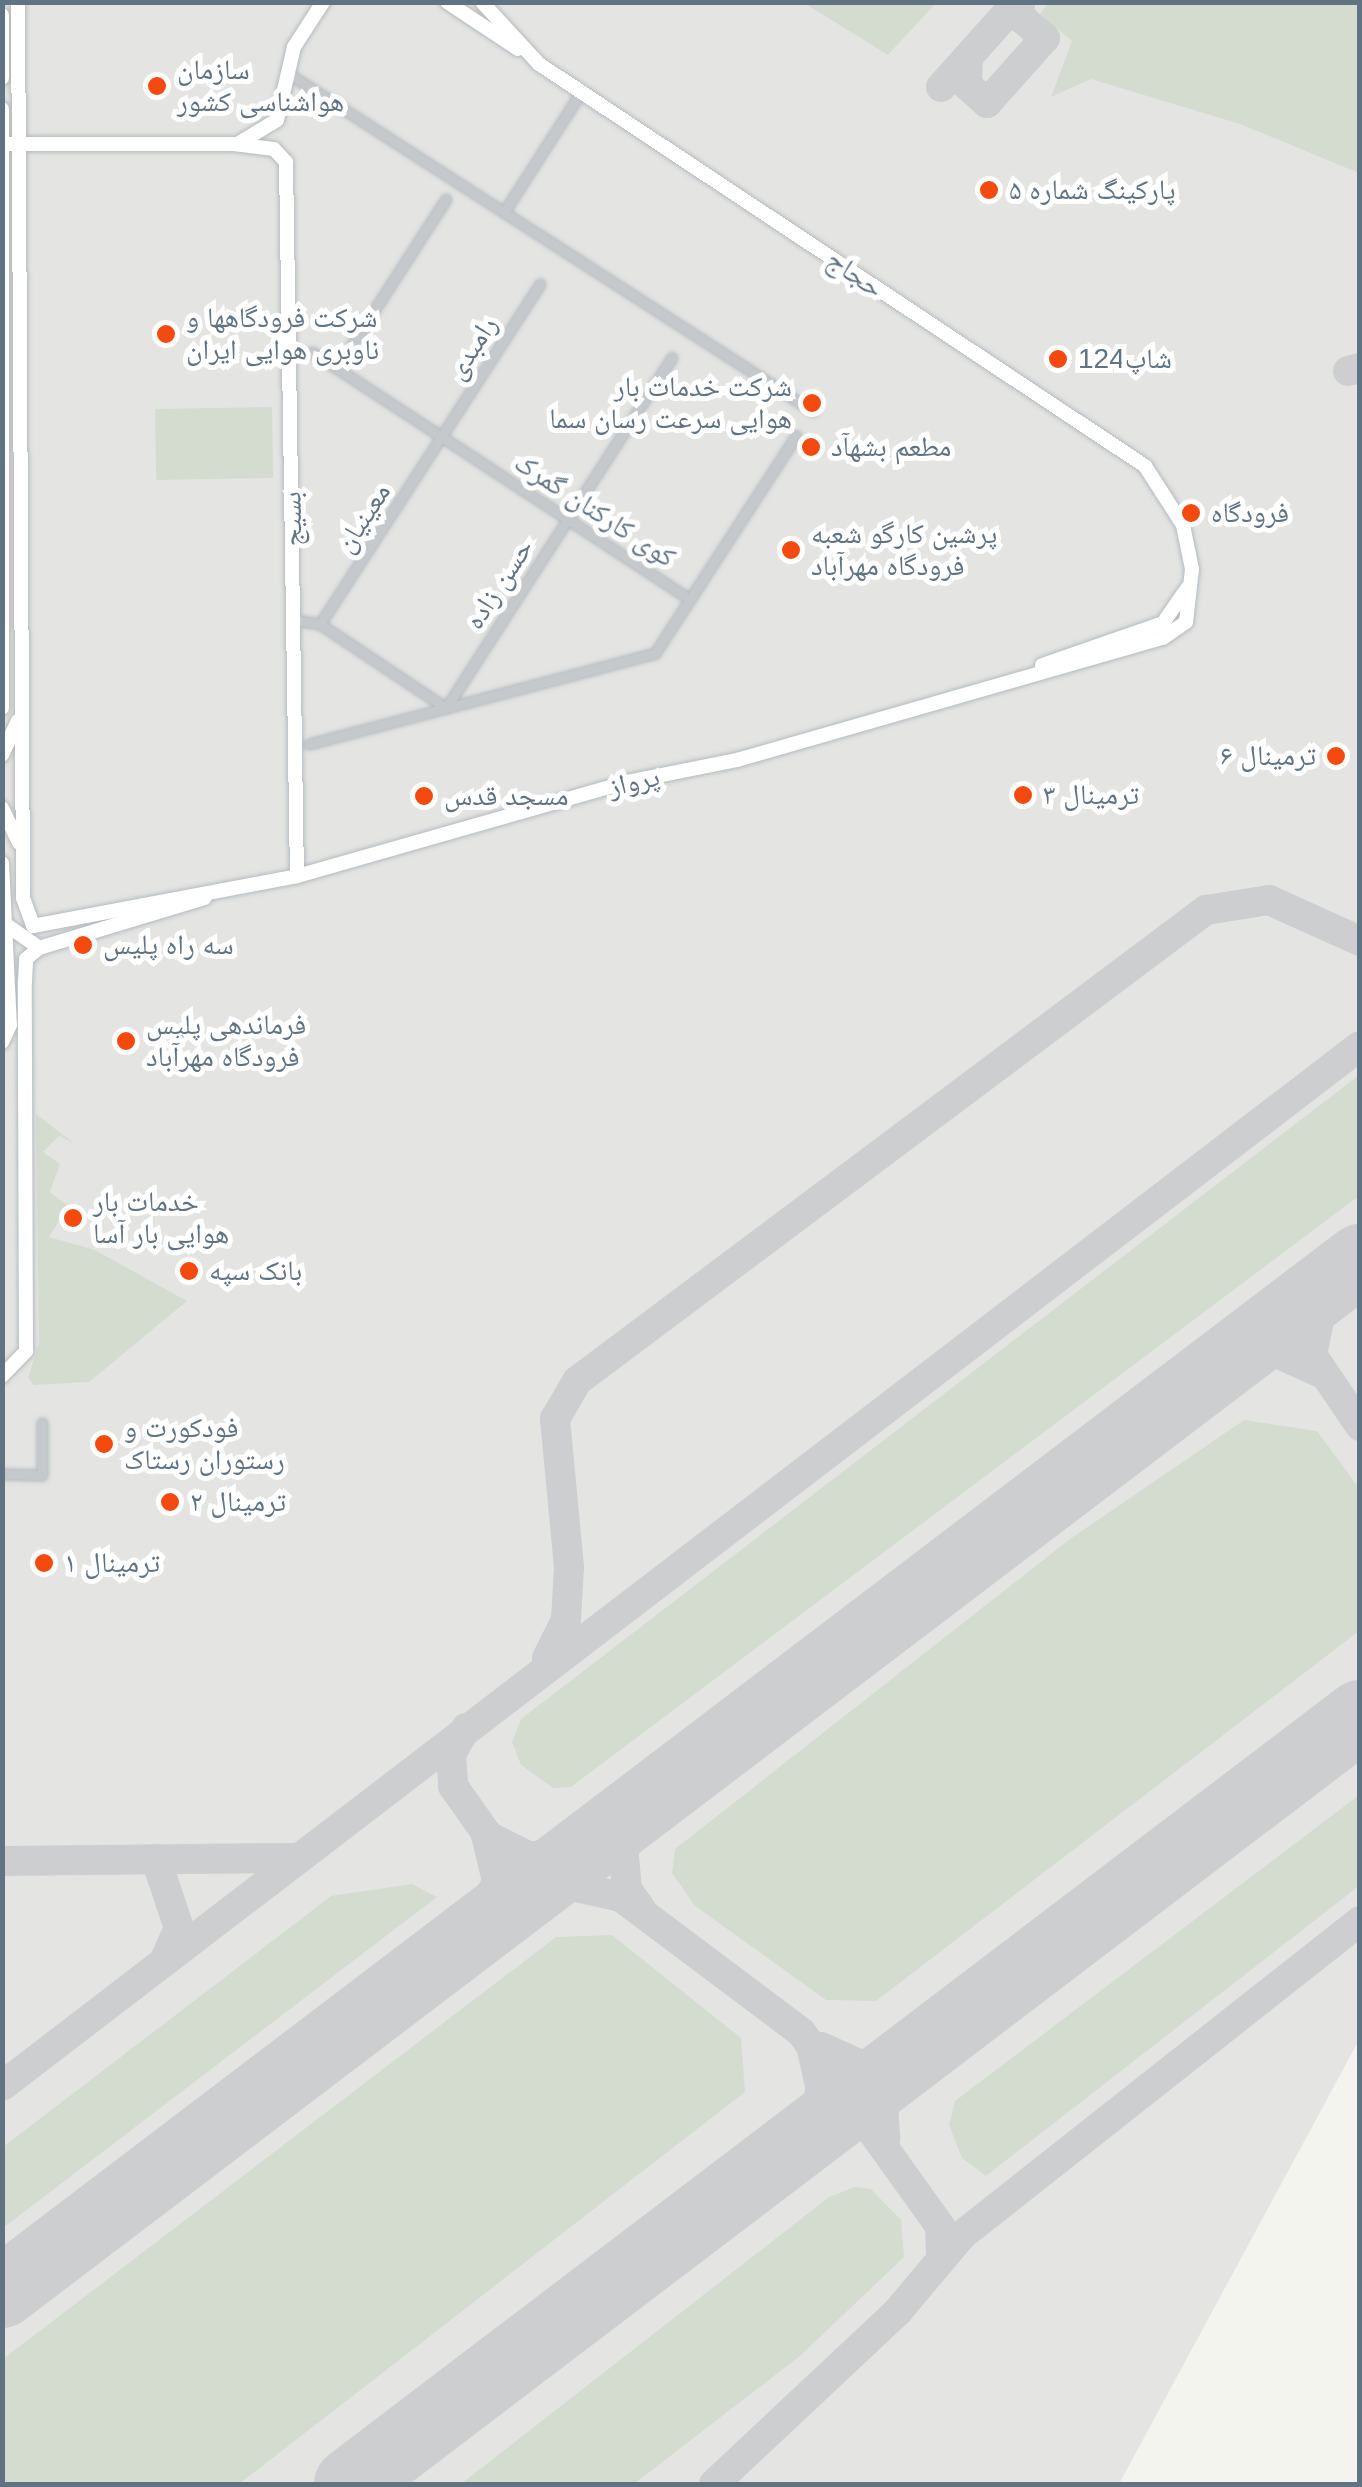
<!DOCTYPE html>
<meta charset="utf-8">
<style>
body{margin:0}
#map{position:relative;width:1362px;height:2487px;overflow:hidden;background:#f4f4ef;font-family:Arial,"Noto Naskh Arabic",sans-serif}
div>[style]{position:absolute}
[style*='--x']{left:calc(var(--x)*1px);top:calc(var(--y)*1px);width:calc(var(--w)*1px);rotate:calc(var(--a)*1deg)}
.built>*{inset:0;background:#e4e5e3}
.green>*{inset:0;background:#d4dcd0;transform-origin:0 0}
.taxiway>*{height:30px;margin:-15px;padding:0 15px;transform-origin:15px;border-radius:15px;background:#cccecf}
.runway>*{height:72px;margin:-36px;padding:0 36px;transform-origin:36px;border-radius:36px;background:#cccecf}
.roads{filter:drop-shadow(0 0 2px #b5babf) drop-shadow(0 0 2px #b5babf)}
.street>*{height:9px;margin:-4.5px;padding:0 4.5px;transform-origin:4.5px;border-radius:4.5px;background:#c6c9cc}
.secondary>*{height:14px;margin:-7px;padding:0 7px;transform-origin:7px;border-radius:7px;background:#fff}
.dots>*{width:28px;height:28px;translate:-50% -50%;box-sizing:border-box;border:5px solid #fff;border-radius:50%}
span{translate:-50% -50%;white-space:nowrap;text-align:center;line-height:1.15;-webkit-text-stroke:10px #fff;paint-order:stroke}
.poi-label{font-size:28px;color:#607383}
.left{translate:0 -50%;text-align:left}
.right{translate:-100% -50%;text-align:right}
.street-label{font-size:28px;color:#607383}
.frame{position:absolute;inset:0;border:5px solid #607383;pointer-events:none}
</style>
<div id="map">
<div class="built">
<div style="clip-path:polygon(3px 3px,1359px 3px,1359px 2040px,1119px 2484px,3px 2484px)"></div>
</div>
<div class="green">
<div style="clip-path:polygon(1049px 2px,1359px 3px,1359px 173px,1240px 124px,1091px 79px,1051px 97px,1072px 41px,1040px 14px)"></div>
<div style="clip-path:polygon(804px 3px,804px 2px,936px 3px,888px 55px)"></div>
<div style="left:272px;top:407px;width:71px;height:117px;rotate:89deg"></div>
<div style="clip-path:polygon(1359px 1075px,1359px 1196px,571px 1787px,553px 1788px,521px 1765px,512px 1742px,521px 1719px)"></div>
<div style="clip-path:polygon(36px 1114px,75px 1144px,59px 1136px,43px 1152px,60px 1164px,50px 1192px,68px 1206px,49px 1237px,95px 1250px,187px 1301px,89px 1382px,34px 1385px,28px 1378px,39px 1343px)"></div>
<div style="clip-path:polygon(1244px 1420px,1317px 1431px,1359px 1488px,1359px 1631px,876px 2001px,826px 2000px,694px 1905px,672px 1873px,675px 1849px,1070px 1539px)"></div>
<div style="clip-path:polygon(1359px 1795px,1359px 1886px,986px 2176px,962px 2158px,949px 2125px,955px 2101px)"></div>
<div style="clip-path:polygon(412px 1884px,437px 1897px,3px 2228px,3px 2147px,331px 1896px)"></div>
<div style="clip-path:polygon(612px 1935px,741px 2038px,745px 2092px,239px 2484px,3px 2484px,3px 2359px,556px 1937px)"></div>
<div style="clip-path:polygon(855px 2187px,871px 2189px,901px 2220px,904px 2257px,800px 2356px,634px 2484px,461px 2484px,829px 2197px)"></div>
</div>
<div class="taxiway">
<div style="--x:968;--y:57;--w:28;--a:92"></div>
<div style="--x:967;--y:85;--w:27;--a:42"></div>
<div style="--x:987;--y:103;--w:87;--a:-48.3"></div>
<div style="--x:1045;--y:38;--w:31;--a:-140"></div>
<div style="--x:1021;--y:18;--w:16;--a:-97"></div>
<div style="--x:941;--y:87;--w:114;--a:-48.2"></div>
<div style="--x:1348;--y:371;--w:12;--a:-14"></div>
<div style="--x:1326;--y:1286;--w:70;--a:101.5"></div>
<div style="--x:1312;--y:1355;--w:86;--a:55.9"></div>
<div style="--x:1233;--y:1356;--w:37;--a:-9"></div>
<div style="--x:1270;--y:1350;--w:56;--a:24.3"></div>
<div style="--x:547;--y:1658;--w:42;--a:-63.4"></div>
<div style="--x:566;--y:1620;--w:53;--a:-86.8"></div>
<div style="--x:569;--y:1567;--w:149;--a:-95.4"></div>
<div style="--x:555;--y:1419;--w:44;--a:-59.9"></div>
<div style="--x:577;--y:1381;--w:786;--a:-36.83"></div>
<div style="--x:1206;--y:910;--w:64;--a:-9"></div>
<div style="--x:1269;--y:900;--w:100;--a:24.3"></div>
<div style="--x:466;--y:1728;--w:30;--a:120"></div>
<div style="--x:451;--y:1754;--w:32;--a:86"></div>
<div style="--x:453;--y:1786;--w:87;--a:54.8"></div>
<div style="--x:503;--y:1857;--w:34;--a:37"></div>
<div style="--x:530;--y:1877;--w:93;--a:12.4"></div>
<div style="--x:621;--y:1897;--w:225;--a:36.9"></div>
<div style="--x:801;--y:2032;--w:239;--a:54.4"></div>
<div style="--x:940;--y:2226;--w:31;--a:88"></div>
<div style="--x:156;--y:1859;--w:73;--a:71.6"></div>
<div style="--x:179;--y:1928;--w:35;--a:114"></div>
<div style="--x:2;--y:1861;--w:295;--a:-0.6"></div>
<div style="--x:641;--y:1909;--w:24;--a:-125"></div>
<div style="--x:627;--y:1889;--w:42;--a:-95.4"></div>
<div style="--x:623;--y:1847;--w:49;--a:-63.4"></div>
<div style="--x:473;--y:1934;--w:58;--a:-65.6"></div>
<div style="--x:497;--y:1881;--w:47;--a:-103.4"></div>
<div style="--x:486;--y:1835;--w:49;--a:26.6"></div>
<div style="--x:530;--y:1857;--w:60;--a:-10.6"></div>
<div style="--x:821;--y:2047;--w:46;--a:24.3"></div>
<div style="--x:863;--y:2066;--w:42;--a:-5.4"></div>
<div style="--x:2;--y:2086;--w:1710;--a:-37.45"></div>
<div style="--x:826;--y:2122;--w:37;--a:2"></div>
<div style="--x:863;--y:2123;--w:27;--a:34"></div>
<div style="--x:885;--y:2138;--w:38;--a:-93"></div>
<div style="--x:883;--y:2100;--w:44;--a:-59.9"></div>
<div style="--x:805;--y:2138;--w:51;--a:-71.6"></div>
<div style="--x:821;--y:2090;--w:41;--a:-102.7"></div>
<div style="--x:714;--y:2484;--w:253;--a:-43.2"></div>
<div style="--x:898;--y:2311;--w:99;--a:-49.9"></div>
<div style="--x:962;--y:2235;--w:507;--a:-38.27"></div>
</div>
<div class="runway">
<div style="--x:2;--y:2292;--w:1706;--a:-37.23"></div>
<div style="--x:350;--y:2484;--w:1269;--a:-37.25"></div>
</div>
<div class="roads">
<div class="street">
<div style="--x:289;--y:74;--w:623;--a:32.75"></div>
<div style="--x:504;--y:212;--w:143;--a:-57.3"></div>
<div style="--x:312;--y:352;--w:452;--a:33.2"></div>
<div style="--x:337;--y:368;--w:201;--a:-57.2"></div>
<div style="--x:293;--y:620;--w:27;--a:8"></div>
<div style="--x:320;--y:624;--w:151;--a:33.7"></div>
<div style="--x:446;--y:708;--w:417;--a:-57.2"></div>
<div style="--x:320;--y:624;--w:405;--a:-57.1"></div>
<div style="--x:309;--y:744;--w:358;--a:-14.7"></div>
<div style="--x:655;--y:653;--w:259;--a:-57"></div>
<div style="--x:2;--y:1474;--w:40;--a:1.4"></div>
<div style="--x:42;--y:1475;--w:52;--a:-90"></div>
</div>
<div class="secondary">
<div style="--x:18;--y:2;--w:896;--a:89.68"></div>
<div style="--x:23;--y:898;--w:30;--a:70"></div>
<div style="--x:33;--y:926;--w:269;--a:-10.7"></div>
<div style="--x:297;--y:876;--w:343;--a:-15.9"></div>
<div style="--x:627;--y:782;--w:112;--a:-11.3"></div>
<div style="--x:737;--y:760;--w:443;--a:-16"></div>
<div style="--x:1163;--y:638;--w:28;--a:-35"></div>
<div style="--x:1186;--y:622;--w:53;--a:-83.5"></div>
<div style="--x:1192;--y:569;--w:45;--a:-101.6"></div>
<div style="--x:1183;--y:525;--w:70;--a:-122.8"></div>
<div style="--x:1145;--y:466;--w:727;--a:-146.44"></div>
<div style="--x:539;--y:64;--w:84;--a:-132.6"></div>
<div style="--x:447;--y:2;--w:85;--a:33.5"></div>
<div style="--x:2;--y:15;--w:63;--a:90"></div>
<div style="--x:2;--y:109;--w:599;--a:90"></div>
<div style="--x:239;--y:143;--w:44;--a:-31.2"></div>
<div style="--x:277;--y:120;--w:75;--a:-76.9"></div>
<div style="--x:294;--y:47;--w:54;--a:-57.2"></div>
<div style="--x:3;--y:144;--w:231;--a:0"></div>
<div style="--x:234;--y:144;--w:40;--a:7.1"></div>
<div style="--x:274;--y:149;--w:18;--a:47"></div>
<div style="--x:286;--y:162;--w:714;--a:89.12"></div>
<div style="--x:1042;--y:665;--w:128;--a:-19.1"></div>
<div style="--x:1163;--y:623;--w:44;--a:-55.2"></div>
<div style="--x:2;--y:755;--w:38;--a:-65"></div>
<div style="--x:2;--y:808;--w:39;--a:64"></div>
<div style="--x:2;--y:863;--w:162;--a:87.2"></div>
<div style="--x:10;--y:1025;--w:19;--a:115"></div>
<div style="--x:8;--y:926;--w:38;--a:35"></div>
<div style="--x:39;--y:948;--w:173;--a:-16.8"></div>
<div style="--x:2;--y:1376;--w:35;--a:-46"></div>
<div style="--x:26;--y:1351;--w:370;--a:-90.2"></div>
<div style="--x:25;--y:981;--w:22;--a:-87"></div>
<div style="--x:26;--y:959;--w:17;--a:-40"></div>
</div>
</div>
<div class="dots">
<div style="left:157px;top:86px;background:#f44a0f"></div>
<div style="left:989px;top:190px;background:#f44a0f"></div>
<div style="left:166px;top:334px;background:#f44a0f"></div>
<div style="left:1058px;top:359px;background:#f44a0f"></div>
<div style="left:812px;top:403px;background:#f44a0f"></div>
<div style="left:811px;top:447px;background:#f44a0f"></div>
<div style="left:1191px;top:513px;background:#f44a0f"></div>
<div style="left:791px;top:550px;background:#f44a0f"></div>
<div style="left:1336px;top:756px;background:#f44a0f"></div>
<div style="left:1023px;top:795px;background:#f44a0f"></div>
<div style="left:424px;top:796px;background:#f44a0f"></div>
<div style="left:83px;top:945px;background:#f44a0f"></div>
<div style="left:126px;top:1041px;background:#f44a0f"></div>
<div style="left:73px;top:1218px;background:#f44a0f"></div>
<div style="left:189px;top:1271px;background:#f44a0f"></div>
<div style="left:104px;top:1444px;background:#f44a0f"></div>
<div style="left:170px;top:1502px;background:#f44a0f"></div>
<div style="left:44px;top:1563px;background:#f44a0f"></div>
</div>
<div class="poi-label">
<span class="left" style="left:177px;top:86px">سازمان<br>هواشناسی کشور</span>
<span class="left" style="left:1009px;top:190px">پارکینگ شماره ۵</span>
<span class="left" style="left:186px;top:334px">شرکت فرودگاهها و<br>ناوبری هوایی ایران</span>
<span class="left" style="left:1078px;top:359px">124شاپ</span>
<span class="right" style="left:792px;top:403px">شرکت خدمات بار<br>هوایی سرعت رسان سما</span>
<span class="left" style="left:831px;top:447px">مطعم بشهآد</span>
<span class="left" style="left:1211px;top:513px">فرودگاه</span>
<span class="left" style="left:811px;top:550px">پرشین کارگو شعبه<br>فرودگاه مهرآباد</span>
<span class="right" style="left:1316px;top:756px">ترمینال ۶</span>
<span class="left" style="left:1043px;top:795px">ترمینال ۳</span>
<span class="left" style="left:444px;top:796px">مسجد قدس</span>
<span class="left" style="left:103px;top:945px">سه راه پلیس</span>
<span class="left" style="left:146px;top:1041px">فرماندهی پلیس<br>فرودگاه مهرآباد</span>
<span class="left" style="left:93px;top:1218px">خدمات بار<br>هوایی بار آسا</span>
<span class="left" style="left:209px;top:1271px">بانک سپه</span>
<span class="left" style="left:124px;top:1444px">فودکورت و<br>رستوران رستاک</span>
<span class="left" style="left:190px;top:1502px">ترمینال ۲</span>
<span class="left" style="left:64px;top:1563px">ترمینال ۱</span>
</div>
<div class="street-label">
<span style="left:855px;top:274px;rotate:34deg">حجاج</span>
<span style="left:472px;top:348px;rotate:-57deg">رامبدی</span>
<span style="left:595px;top:510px;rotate:33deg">کوی کارکنان گمرک</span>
<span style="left:363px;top:518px;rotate:-57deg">معینیان</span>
<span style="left:292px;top:519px;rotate:-91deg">بسیج</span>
<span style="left:499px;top:584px;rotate:-57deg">حسن زاده</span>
<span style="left:634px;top:782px;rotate:-13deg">پرواز</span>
</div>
<div class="frame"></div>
</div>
